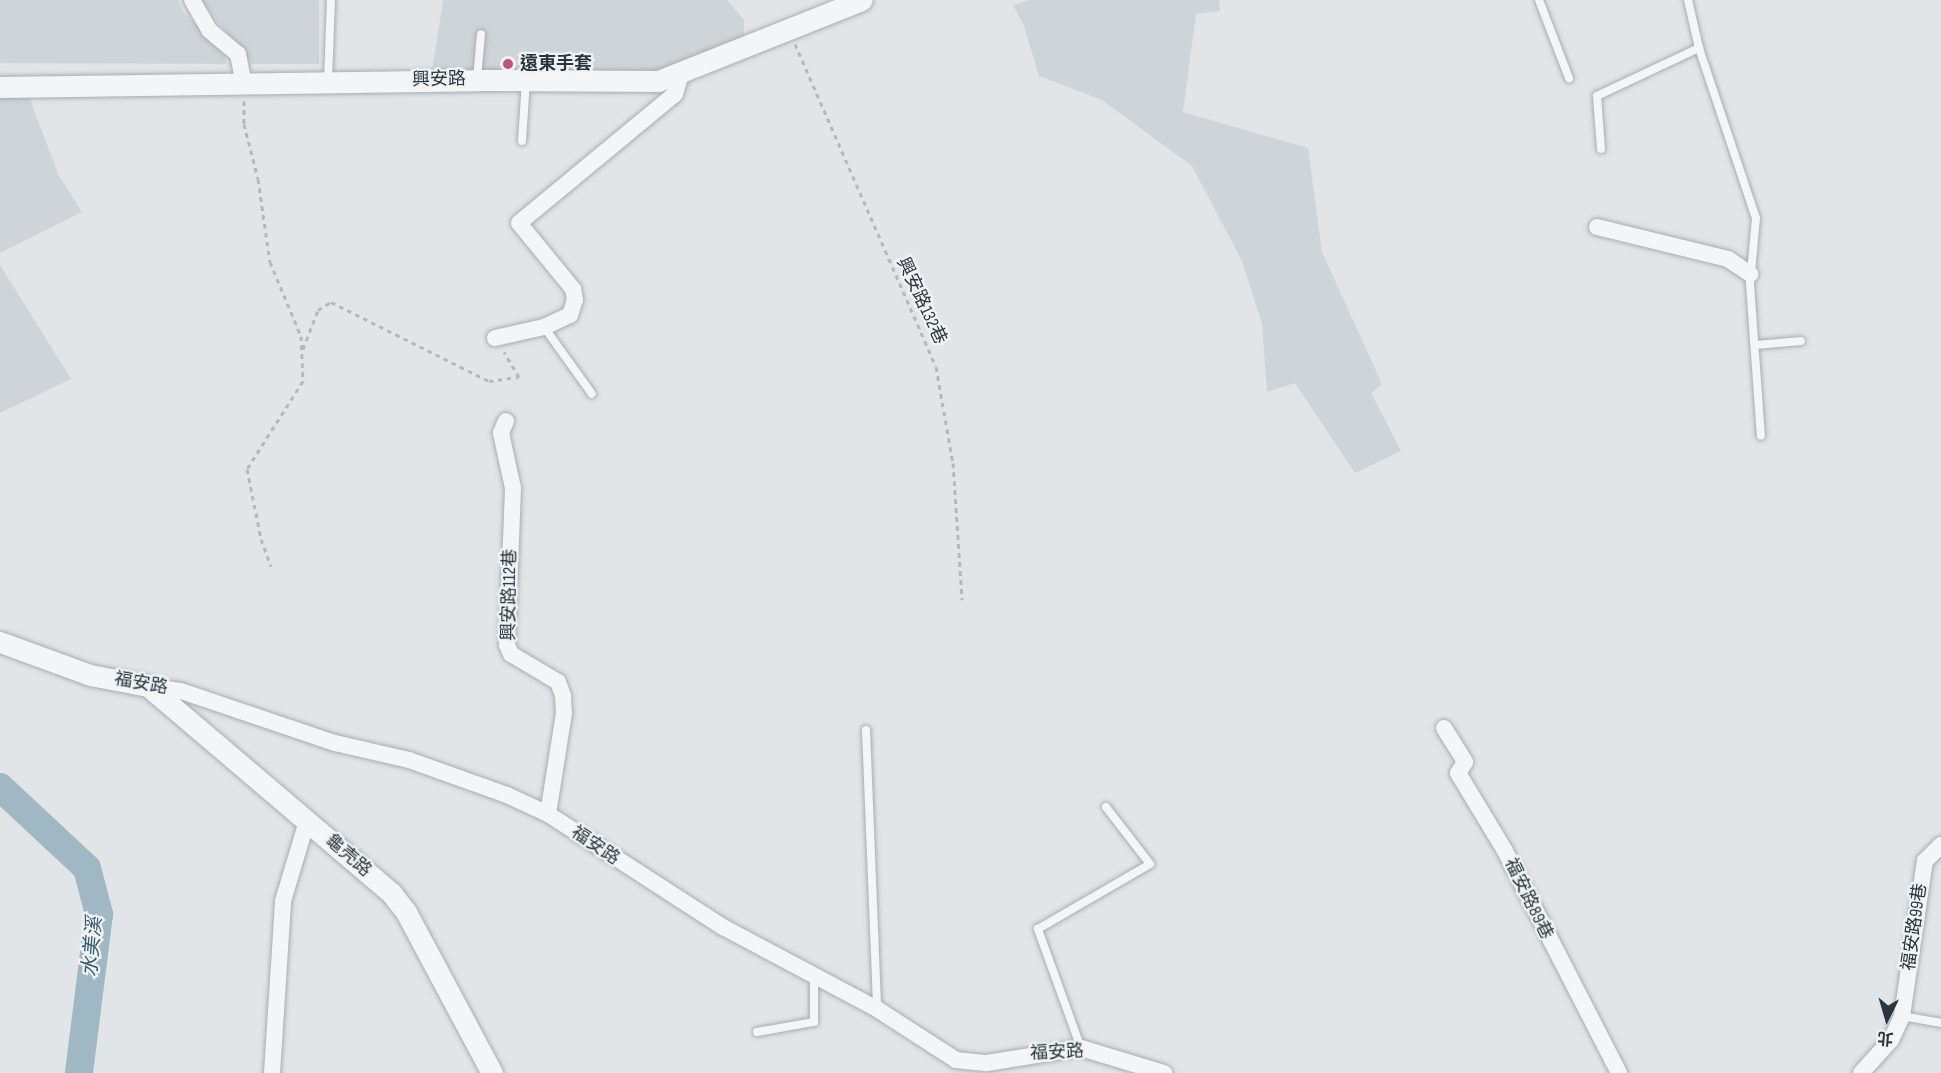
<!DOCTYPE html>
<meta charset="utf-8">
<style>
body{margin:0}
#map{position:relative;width:1941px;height:1073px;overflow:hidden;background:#e1e5e8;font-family:"Sofia Sans Condensed","Noto Sans TC",sans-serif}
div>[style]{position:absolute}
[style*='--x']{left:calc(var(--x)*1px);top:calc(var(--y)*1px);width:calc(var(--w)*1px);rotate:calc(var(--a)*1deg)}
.built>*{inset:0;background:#cfd4d9}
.river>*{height:28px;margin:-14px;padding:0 14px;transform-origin:14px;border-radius:14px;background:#a0b7c4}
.path>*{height:3px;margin-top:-1.5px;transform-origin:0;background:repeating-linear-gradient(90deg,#b3b8bb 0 4.5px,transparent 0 9px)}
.roads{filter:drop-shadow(0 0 2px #a7adb1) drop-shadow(0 0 2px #a7adb1)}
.service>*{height:8px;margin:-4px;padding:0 4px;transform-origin:4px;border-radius:4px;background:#f3f5f6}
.minor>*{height:16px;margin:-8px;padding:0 8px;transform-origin:8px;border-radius:8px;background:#f3f5f6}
.tertiary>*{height:21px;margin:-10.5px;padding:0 10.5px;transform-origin:10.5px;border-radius:10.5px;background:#f3f5f6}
.dots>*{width:16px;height:16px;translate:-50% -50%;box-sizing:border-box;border:3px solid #f0f3f5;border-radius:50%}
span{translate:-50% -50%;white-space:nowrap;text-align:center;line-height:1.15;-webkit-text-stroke:4.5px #f0f3f5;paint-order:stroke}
.poi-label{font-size:18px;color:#2b353d;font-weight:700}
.left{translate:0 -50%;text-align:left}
.street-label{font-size:18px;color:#2b353d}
.water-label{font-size:20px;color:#3a596c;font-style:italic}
.north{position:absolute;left:1857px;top:989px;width:60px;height:60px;-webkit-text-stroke:4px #f0f3f5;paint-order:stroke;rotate:185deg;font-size:16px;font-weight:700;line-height:24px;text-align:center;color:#2b353d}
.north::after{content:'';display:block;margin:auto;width:21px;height:27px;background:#2b353d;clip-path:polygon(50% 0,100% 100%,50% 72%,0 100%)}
</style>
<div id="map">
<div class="built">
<div style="clip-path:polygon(0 0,178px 0,182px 11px,225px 53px,226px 64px,0 63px)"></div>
<div style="clip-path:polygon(201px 0,319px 0,319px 64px,252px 64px)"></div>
<div style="clip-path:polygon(443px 0,727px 0,744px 20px,744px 45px,649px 77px,431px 77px)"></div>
<div style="clip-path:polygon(1029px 0,1219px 0,1220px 11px,1196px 14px,1183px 112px,1308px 148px,1322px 252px,1382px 384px,1371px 393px,1401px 451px,1355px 473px,1295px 383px,1267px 392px,1262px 324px,1242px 261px,1192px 166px,1102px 100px,1039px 76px,1024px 26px,1013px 5px)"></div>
<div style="clip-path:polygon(27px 92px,59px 176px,82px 212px,0 253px,0 93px)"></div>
<div style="clip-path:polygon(0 265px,71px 379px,0 413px)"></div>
</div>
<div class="river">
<div style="--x:0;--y:787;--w:119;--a:43"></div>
<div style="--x:87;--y:868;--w:48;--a:75.4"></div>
<div style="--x:99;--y:914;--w:160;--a:97.2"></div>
</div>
<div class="path">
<div style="--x:795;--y:44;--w:352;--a:66.4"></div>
<div style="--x:936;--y:367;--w:97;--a:80"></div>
<div style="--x:953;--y:463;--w:137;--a:86.2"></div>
<div style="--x:244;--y:101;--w:23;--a:90"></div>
<div style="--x:244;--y:124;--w:57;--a:75.7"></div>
<div style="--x:258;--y:179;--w:84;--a:81.8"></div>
<div style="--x:270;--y:262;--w:80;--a:67.3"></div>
<div style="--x:301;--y:336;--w:45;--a:87.5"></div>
<div style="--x:303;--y:381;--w:104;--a:122.5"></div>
<div style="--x:247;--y:469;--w:71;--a:78.7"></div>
<div style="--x:261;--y:539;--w:29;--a:70"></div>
<div style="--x:303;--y:349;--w:42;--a:-69"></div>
<div style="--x:318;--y:310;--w:15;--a:-32"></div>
<div style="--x:331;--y:302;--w:177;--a:26.6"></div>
<div style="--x:489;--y:381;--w:30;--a:-8"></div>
<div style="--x:519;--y:377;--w:29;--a:-121"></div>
</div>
<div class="roads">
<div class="service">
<div style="--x:1539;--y:0;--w:84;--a:69"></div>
<div style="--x:1688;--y:0;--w:49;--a:77.1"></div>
<div style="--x:1699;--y:48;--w:179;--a:71.5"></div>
<div style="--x:1756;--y:218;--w:66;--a:95.2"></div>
<div style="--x:1750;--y:284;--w:152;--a:85.9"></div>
<div style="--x:477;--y:79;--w:45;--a:-84.9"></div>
<div style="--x:328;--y:81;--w:81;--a:-87.9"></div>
<div style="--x:522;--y:141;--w:61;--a:-86.2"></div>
<div style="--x:1601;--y:149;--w:53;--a:-94.3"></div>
<div style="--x:1597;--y:96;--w:113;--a:-25.2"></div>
<div style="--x:544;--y:327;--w:82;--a:54.4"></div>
<div style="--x:1756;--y:345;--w:45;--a:-5.1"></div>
<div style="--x:866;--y:730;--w:278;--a:87.7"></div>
<div style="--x:1902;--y:1016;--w:40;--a:10"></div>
<div style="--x:757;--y:1032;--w:58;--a:-10"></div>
<div style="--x:814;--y:1022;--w:46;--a:-90"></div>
<div style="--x:1081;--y:1048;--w:127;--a:-109.9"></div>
<div style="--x:1038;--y:929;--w:129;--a:-30.1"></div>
<div style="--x:1150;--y:864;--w:72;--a:-127.7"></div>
</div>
<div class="minor">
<div style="--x:192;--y:0;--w:34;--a:60"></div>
<div style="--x:209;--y:30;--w:38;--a:40"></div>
<div style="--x:238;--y:54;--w:32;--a:79"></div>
<div style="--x:1597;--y:227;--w:135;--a:13.7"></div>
<div style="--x:1728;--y:259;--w:27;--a:34"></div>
<div style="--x:495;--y:338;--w:50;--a:-12.7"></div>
<div style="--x:544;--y:327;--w:29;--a:-25"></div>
<div style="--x:570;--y:315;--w:16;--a:-72"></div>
<div style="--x:575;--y:300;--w:11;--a:-100"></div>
<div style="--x:573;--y:289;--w:85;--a:-129.3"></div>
<div style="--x:519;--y:223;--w:202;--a:-39.6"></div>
<div style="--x:675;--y:94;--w:21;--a:-73"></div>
<div style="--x:506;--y:421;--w:13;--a:113"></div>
<div style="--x:501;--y:433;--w:56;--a:77.7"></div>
<div style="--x:513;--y:488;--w:157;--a:92.2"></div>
<div style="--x:507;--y:645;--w:10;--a:66"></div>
<div style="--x:511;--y:654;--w:55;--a:30.8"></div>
<div style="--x:558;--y:682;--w:15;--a:70"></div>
<div style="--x:563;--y:696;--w:17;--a:87"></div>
<div style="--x:564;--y:713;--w:102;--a:99"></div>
<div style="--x:148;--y:686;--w:33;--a:9"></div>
<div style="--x:181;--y:691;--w:163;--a:18.7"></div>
<div style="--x:335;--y:743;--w:76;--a:12.9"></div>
<div style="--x:409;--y:760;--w:104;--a:19.7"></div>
<div style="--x:507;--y:795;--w:45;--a:24.9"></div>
<div style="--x:548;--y:814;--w:208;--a:32.9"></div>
<div style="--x:723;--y:927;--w:174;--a:28"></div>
<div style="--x:877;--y:1009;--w:94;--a:32.8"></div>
<div style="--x:956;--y:1060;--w:31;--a:6"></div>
<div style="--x:987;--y:1063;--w:95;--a:-9.1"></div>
<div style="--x:1081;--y:1048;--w:87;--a:16.8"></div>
<div style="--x:1444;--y:728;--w:40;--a:58"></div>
<div style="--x:1465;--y:762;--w:13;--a:122"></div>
<div style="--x:1458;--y:773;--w:91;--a:58.9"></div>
<div style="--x:1505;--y:851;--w:250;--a:62.8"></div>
<div style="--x:272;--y:1073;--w:172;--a:-86.3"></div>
<div style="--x:283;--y:901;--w:84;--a:-73.3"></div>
<div style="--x:1861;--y:1073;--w:45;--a:-47.7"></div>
<div style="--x:1891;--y:1040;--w:26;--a:-65"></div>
<div style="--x:1902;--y:1016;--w:157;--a:-81.6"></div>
<div style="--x:1925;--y:861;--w:23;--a:-45"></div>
</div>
<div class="tertiary">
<div style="--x:0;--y:87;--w:477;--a:-0.8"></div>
<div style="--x:477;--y:80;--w:181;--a:0.3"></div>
<div style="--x:658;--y:81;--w:219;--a:-21.7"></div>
<div style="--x:0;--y:642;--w:96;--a:20.1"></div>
<div style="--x:90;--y:675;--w:59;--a:10.7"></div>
<div style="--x:148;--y:686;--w:321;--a:40.4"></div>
<div style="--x:392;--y:894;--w:23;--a:52"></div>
<div style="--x:406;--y:912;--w:183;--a:61.9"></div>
</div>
</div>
<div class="dots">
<div style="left:508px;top:64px;background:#be5477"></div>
</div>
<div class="poi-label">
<span class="left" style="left:520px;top:64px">遠東手套</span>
</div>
<div class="street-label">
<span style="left:439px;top:80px;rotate:-1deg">興安路</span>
<span style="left:921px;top:301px;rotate:65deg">興安路132巷</span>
<span style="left:510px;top:595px;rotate:-89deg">興安路112巷</span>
<span style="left:141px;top:684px;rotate:10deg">福安路</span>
<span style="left:595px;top:846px;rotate:34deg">福安路</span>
<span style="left:348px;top:856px;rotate:41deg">龜壳路</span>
<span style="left:1528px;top:899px;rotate:64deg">福安路89巷</span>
<span style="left:1915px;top:927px;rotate:-82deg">福安路99巷</span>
<span style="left:1057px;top:1053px;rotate:-3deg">福安路</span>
</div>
<div class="water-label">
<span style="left:93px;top:947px;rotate:-85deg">水美溪</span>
</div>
<div class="north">北</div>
</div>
